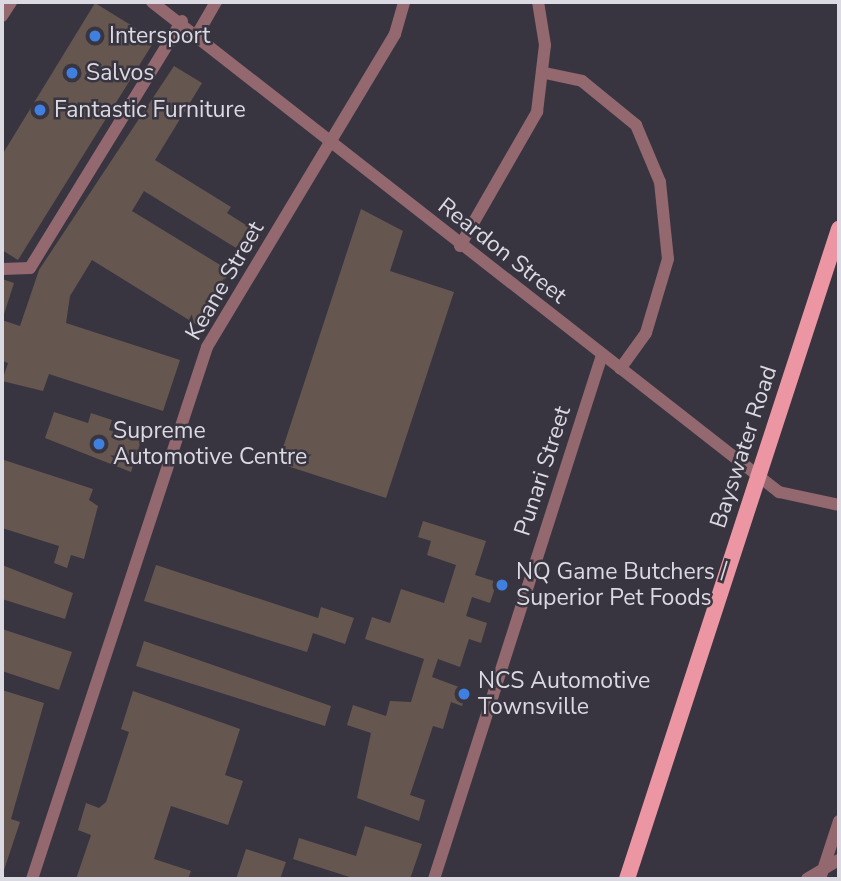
<!DOCTYPE html>
<style>
body{margin:0}
#map{position:relative;width:841px;height:881px;overflow:hidden;background:#383541;font-family:"Nunito Sans",sans-serif}
div>[style]{position:absolute}
[style*='--x']{left:calc(var(--x)*1px);top:calc(var(--y)*1px);width:calc(var(--w)*1px);rotate:calc(var(--a)*1deg)}
.building>*{inset:0;background:#65574f}
.minor>*{height:12px;margin:-6px;padding:0 6px;transform-origin:6px;border-radius:6px;background:#93686e}
.major>*{height:16px;margin:-8px;padding:0 8px;transform-origin:8px;border-radius:8px;background:#ec96a3}
.dots>*{width:19px;height:19px;translate:-50% -50%;box-sizing:border-box;border:4px solid #383541;border-radius:50%}
span{translate:-50% -50%;white-space:nowrap;text-align:center;line-height:1.15;-webkit-text-stroke:5px #383541;paint-order:stroke}
.poi-label{font-size:23px;color:#dbd9e1}
.left{translate:0 -50%;text-align:left}
.street-label{font-size:23px;color:#dbd9e1}
.frame{position:absolute;inset:0;border:4px solid #dbd9e1;pointer-events:none}
</style>
<div id="map">
<div class="building">
<div style="clip-path:polygon(95px 3px,155px 40px,18px 260px,2px 250px,2px 155px)"></div>
<div style="clip-path:polygon(174px 66px,202px 83px,155px 160px,231px 207px,227px 213px,249px 227px,236px 248px,144px 191px,132px 211px,230px 271px,197px 325px,92px 260px,70px 296px,66px 323px,180px 360px,163px 411px,49px 374px,43px 391px,2px 381px,8px 363px,2px 361px,2px 320px,20px 326px,39px 270px)"></div>
<div style="clip-path:polygon(361px 209px,403px 231px,390px 271px,454px 292px,386px 498px,278px 463px)"></div>
<div style="clip-path:polygon(2px 279px,14px 283px,4px 314px,2px 314px)"></div>
<div style="clip-path:polygon(54px 412px,88px 423px,91px 413px,112px 420px,109px 430px,141px 441px,131px 472px,45px 438px)"></div>
<div style="clip-path:polygon(4px 460px,93px 489px,89px 500px,98px 506px,84px 559px,71px 555px,67px 568px,54px 563px,59px 546px,2px 528px)"></div>
<div style="clip-path:polygon(423px 521px,486px 541px,475px 575px,497px 582px,490px 603px,472px 597px,466px 616px,487px 623px,481px 643px,469px 639px,460px 667px,438px 659px,432px 677px,467px 690px,462px 706px,451px 702px,443px 729px,433px 726px,410px 795px,425px 800px,419px 821px,357px 798px,371px 733px,347px 725px,353px 705px,386px 716px,390px 701px,411px 702px,424px 659px,365px 639px,372px 617px,390px 623px,401px 589px,444px 603px,456px 565px,427px 555px,431px 541px,418px 537px)"></div>
<div style="clip-path:polygon(2px 565px,73px 593px,65px 619px,2px 599px)"></div>
<div style="clip-path:polygon(156px 565px,318px 618px,321px 607px,354px 618px,345px 644px,313px 633px,307px 652px,144px 601px)"></div>
<div style="clip-path:polygon(2px 629px,72px 652px,59px 690px,2px 671px)"></div>
<div style="clip-path:polygon(144px 641px,331px 706px,325px 726px,136px 666px)"></div>
<div style="clip-path:polygon(2px 690px,44px 703px,11px 819px,20px 822px,3px 873px)"></div>
<div style="clip-path:polygon(133px 691px,240px 729px,225px 775px,243px 781px,228px 825px,171px 806px,154px 859px,191px 871px,188px 879px,76px 879px,91px 835px,78px 830px,86px 803px,99px 808px,106px 802px,129px 732px,121px 729px)"></div>
<div style="clip-path:polygon(365px 826px,422px 844px,410px 879px,356px 879px,293px 859px,299px 838px,356px 856px)"></div>
<div style="clip-path:polygon(246px 849px,286px 862px,280px 879px,236px 879px)"></div>
</div>
<div class="minor">
<div style="--x:152;--y:2;--w:796;--a:38.01"></div>
<div style="--x:779;--y:492;--w:61;--a:12.2"></div>
<div style="--x:2;--y:16;--w:17;--a:-57"></div>
<div style="--x:198;--y:33;--w:36;--a:-60"></div>
<div style="--x:545;--y:73;--w:38;--a:12"></div>
<div style="--x:582;--y:81;--w:70;--a:39.2"></div>
<div style="--x:636;--y:125;--w:62;--a:67.2"></div>
<div style="--x:660;--y:182;--w:77;--a:84.1"></div>
<div style="--x:668;--y:259;--w:77;--a:106.6"></div>
<div style="--x:646;--y:333;--w:44;--a:125.8"></div>
<div style="--x:460;--y:246;--w:155;--a:-60.1"></div>
<div style="--x:537;--y:112;--w:67;--a:-83.2"></div>
<div style="--x:545;--y:45;--w:44;--a:-99.2"></div>
<div style="--x:2;--y:269;--w:28;--a:-2"></div>
<div style="--x:30;--y:268;--w:290;--a:-58.4"></div>
<div style="--x:32;--y:879;--w:560;--a:-71.79"></div>
<div style="--x:207;--y:347;--w:365;--a:-59"></div>
<div style="--x:395;--y:34;--w:33;--a:-74"></div>
<div style="--x:434;--y:879;--w:550;--a:-72.22"></div>
<div style="--x:807;--y:879;--w:37;--a:-31"></div>
<div style="--x:820;--y:879;--w:61;--a:-71.9"></div>
</div>
<div class="major">
<div style="--x:627;--y:879;--w:684;--a:-71.94"></div>
</div>
<div class="dots">
<div style="left:95px;top:36px;background:#3f7fe0"></div>
<div style="left:72px;top:73px;background:#3f7fe0"></div>
<div style="left:40px;top:110px;background:#3f7fe0"></div>
<div style="left:99px;top:444px;background:#3f7fe0"></div>
<div style="left:502px;top:585px;background:#3f7fe0"></div>
<div style="left:464px;top:694px;background:#3f7fe0"></div>
</div>
<div class="poi-label">
<span class="left" style="left:109px;top:36px">Intersport</span>
<span class="left" style="left:86px;top:73px">Salvos</span>
<span class="left" style="left:54px;top:110px">Fantastic Furniture</span>
<span class="left" style="left:113px;top:444px">Supreme<br>Automotive Centre</span>
<span class="left" style="left:516px;top:585px">NQ Game Butchers /<br>Superior Pet Foods</span>
<span class="left" style="left:478px;top:694px">NCS Automotive<br>Townsville</span>
</div>
<div class="street-label">
<span style="left:502px;top:251px;rotate:38deg">Reardon Street</span>
<span style="left:225px;top:281px;rotate:-60deg">Keane Street</span>
<span style="left:744px;top:447px;rotate:-72deg">Bayswater Road</span>
<span style="left:543px;top:471px;rotate:-72deg">Punari Street</span>
</div>
<div class="frame"></div>
</div>
